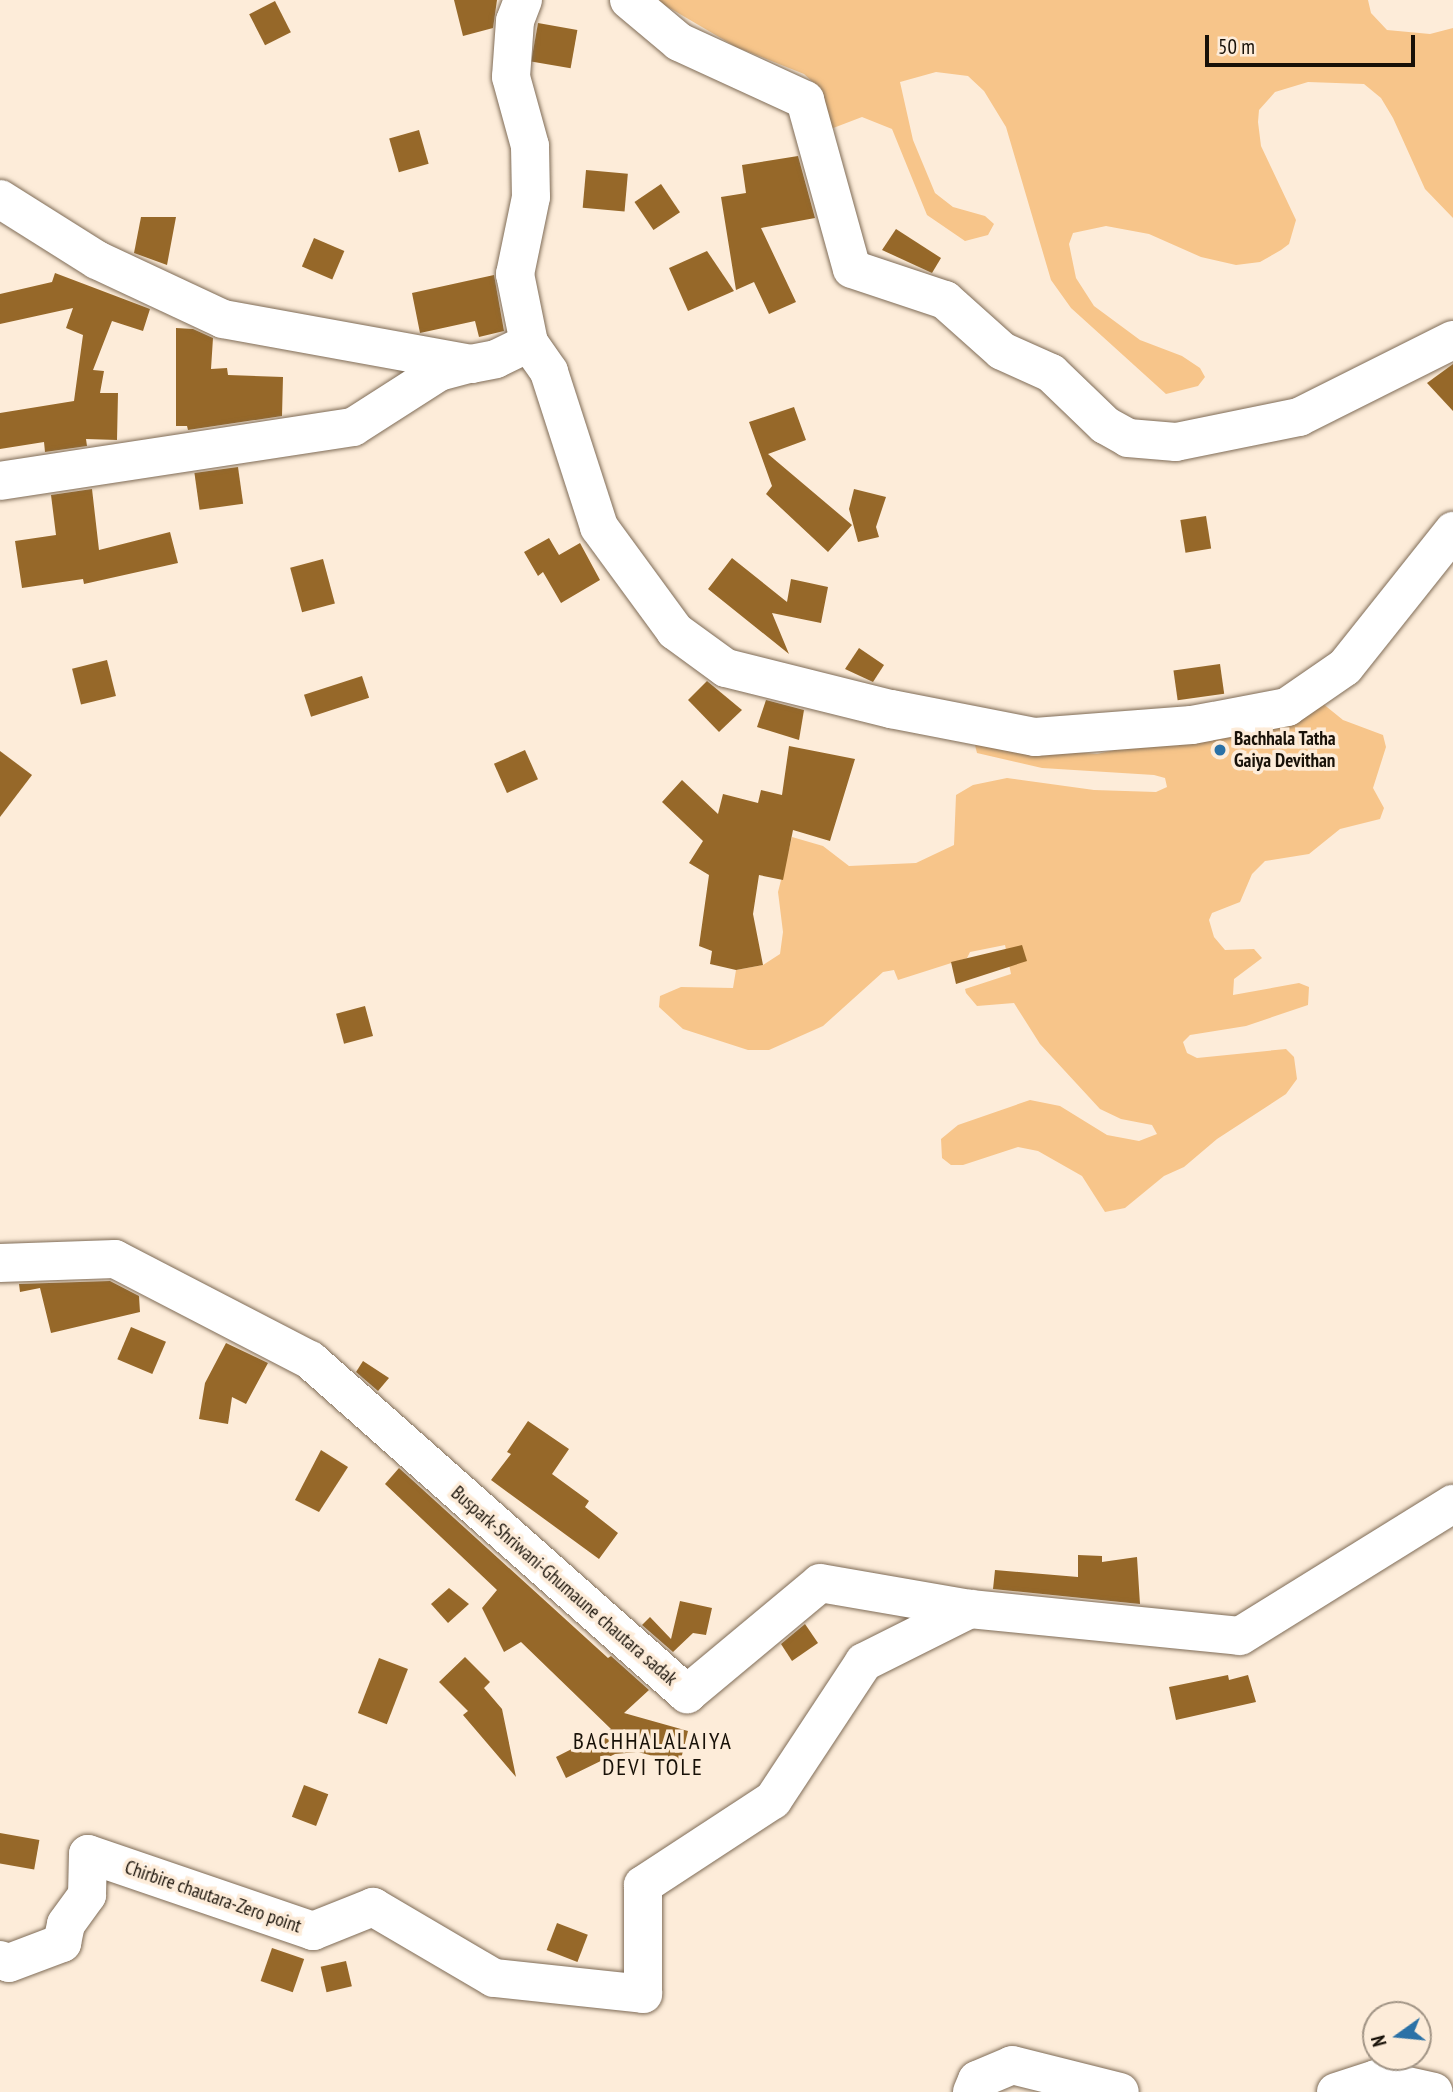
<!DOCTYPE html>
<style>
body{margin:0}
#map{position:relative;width:1453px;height:2092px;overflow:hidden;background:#fdecd9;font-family:"PT Sans Narrow",sans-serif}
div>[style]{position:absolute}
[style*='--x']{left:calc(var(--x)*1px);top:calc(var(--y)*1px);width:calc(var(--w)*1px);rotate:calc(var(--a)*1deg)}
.green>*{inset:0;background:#f7c58a}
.building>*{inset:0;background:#966829;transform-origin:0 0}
.roads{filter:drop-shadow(0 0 2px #7f6c57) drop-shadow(0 0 2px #7f6c57)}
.minor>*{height:38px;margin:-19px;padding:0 19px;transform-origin:19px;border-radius:19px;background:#fff}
.dots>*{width:19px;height:19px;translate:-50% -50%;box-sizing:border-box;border:4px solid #fdecd9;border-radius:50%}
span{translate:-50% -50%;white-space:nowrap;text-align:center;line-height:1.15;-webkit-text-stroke:7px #fdecd9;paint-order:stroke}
.poi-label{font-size:19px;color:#181108;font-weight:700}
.left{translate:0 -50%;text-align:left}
.street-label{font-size:19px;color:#181108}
.quarter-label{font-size:23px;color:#181108;letter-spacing:2px}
.north{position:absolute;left:1362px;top:2001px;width:70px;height:70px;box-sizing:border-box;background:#fdecd9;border:2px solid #a19485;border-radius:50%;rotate:255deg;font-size:19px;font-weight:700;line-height:28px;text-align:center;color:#181108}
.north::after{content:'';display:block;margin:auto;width:24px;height:32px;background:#2b71a6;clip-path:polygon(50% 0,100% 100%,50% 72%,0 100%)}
.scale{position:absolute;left:1205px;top:35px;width:210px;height:32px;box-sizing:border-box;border:4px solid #181108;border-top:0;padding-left:9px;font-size:21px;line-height:24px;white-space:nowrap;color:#181108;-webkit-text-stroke:5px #fdecd9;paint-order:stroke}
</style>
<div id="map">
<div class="green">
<div style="clip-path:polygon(656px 0,1368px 0,1371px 13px,1387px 30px,1430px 34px,1453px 28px,1453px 218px,1425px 189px,1393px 118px,1381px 98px,1364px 84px,1308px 82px,1275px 92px,1259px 110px,1258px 122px,1261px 146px,1296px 220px,1289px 244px,1281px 250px,1260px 262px,1236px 265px,1201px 257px,1149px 234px,1106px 226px,1073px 233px,1069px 244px,1076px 278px,1094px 306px,1140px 340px,1182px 356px,1200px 368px,1205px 377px,1198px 386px,1166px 394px,1071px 308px,1051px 280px,1006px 127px,984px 91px,968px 76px,936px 72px,900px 82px,913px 140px,935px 193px,953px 207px,985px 216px,994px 224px,988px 235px,965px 241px,927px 215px,892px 129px,862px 117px,828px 130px,814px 83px,804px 74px,736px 47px)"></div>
<div style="clip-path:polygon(1322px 703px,1343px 720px,1383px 735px,1386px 747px,1373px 788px,1384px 808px,1380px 819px,1340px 829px,1309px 854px,1265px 861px,1252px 874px,1240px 902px,1212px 913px,1209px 920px,1214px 937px,1225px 950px,1254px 949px,1262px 958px,1234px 979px,1233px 995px,1299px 983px,1309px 987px,1308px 1005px,1246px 1026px,1190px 1035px,1183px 1042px,1187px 1053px,1197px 1058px,1286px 1049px,1294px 1057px,1297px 1079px,1286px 1094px,1217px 1139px,1184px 1167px,1164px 1176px,1125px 1208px,1105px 1212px,1082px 1176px,1038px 1151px,1018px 1147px,963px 1165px,951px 1165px,942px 1158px,941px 1139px,958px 1125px,1030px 1100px,1060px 1106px,1107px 1135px,1139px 1141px,1157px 1134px,1152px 1125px,1121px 1119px,1100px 1109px,1040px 1044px,1014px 1003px,977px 1006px,966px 993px,965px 989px,1011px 974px,1005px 945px,970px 952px,967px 958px,898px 980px,894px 970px,883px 972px,823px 1026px,769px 1050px,748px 1050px,683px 1029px,659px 1007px,660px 996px,681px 987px,733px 988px,736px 970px,763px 965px,780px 954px,783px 932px,778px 892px,792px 837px,823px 846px,849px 866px,916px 863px,954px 845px,956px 795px,973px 785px,1007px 778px,1094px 790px,1156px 792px,1167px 787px,1165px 778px,1154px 775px,1042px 768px,977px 753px,973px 737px,1020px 748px,1097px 754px)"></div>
</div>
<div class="building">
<div style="clip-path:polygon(454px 0,497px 0,493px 28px,463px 36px)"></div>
<div style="left:275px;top:1px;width:35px;height:29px;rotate:63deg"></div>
<div style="left:538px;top:23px;width:40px;height:39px;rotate:10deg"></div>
<div style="left:419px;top:130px;width:35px;height:31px;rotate:74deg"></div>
<div style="clip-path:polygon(798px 156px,815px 218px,761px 228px,796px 302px,769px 314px,754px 282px,736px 290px,721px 197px,746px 193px,742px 165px)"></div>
<div style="left:586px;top:170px;width:42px;height:38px;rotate:5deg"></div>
<div style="left:661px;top:184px;width:34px;height:32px;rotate:56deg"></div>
<div style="clip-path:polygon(141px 217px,176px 217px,167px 265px,134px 253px)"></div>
<div style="clip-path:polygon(896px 229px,941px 258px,932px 273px,882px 250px)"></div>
<div style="left:314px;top:238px;width:33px;height:31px;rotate:23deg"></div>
<div style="clip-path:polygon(707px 251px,734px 291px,688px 311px,669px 268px)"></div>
<div style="clip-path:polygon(55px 273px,150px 309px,143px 331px,112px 321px,93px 370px,104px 371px,100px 393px,118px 393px,117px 440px,86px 439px,87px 446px,45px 452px,44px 442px,0 449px,0 413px,74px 401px,83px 335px,66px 328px,73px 308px,0 324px,0 294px,52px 282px)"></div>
<div style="clip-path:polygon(494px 275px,504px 331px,479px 337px,475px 321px,420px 333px,412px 293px)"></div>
<div style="clip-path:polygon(176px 328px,193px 329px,213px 338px,211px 369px,227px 368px,228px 375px,283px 377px,282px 416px,188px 430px,187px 426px,176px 426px)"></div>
<div style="clip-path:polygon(1453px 364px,1453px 411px,1427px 383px)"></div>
<div style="clip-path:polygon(794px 407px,806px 440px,768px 454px,852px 525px,828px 552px,766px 494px,772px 486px,749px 422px)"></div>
<div style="left:238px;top:467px;width:37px;height:44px;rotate:82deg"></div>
<div style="clip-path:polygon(92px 489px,99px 550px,170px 532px,178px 563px,84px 584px,83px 579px,22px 588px,15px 541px,56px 535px,51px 495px)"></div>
<div style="clip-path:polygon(854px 489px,886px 497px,876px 527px,879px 537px,858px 542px,849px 509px)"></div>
<div style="left:1206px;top:516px;width:33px;height:26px;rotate:81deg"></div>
<div style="clip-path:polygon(549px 538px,559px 555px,580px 543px,600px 580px,561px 603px,543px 572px,538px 576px,524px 552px)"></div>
<div style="clip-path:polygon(732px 558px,787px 602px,791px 579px,828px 587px,821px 623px,772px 613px,789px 654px,708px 589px)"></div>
<div style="left:323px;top:559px;width:46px;height:34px;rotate:75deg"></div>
<div style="clip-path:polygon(859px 648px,884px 665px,873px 682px,845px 669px)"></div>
<div style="left:107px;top:660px;width:37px;height:36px;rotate:76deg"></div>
<div style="left:1220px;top:664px;width:30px;height:47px;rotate:82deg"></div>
<div style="left:362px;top:676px;width:23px;height:61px;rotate:72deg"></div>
<div style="clip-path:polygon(707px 681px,742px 710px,719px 732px,688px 700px)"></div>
<div style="clip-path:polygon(766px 700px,804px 710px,799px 740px,757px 727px)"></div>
<div style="clip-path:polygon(789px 746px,855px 759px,830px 841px,793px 830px,783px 880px,759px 875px,753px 914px,763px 965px,736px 970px,710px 964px,712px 951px,699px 946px,709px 875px,689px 863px,703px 841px,662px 802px,682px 780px,718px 814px,723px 794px,758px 803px,761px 790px,782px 795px)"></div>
<div style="left:525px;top:750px;width:32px;height:34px;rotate:66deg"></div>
<div style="clip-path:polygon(0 751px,32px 775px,0 817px)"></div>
<div style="clip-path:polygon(1022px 945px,1027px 961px,956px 984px,951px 962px)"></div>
<div style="left:365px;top:1006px;width:31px;height:30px;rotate:75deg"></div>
<div style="clip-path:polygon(110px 1281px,139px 1296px,140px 1312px,51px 1333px,40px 1288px,20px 1292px,19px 1284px)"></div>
<div style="left:131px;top:1327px;width:38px;height:35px;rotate:23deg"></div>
<div style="clip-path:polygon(226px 1343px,268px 1363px,246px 1404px,232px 1397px,228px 1424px,199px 1419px,205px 1383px)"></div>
<div style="clip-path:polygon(363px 1361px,389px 1378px,378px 1391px,356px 1372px)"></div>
<div style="clip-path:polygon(528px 1421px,569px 1449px,552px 1474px,589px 1501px,585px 1507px,618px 1533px,599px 1559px,491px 1480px,511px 1454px,507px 1452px)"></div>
<div style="clip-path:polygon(321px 1450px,348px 1467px,319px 1512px,295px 1500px)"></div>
<div style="clip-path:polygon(399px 1468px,608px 1658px,611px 1656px,649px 1690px,624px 1713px,688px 1731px,680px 1763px,638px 1752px,615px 1754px,566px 1778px,556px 1757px,611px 1729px,521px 1642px,504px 1652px,482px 1608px,497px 1590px,385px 1484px)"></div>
<div style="clip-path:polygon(1078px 1555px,1102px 1556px,1102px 1562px,1137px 1557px,1140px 1604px,993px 1589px,995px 1570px,1078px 1577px)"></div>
<div style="clip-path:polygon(449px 1588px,469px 1604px,448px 1623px,431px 1604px)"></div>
<div style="clip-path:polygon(680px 1601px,712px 1608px,706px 1635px,693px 1633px,673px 1652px,642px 1625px,650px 1617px,671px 1639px)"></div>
<div style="clip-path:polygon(805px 1624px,818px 1643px,792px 1661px,781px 1644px)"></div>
<div style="clip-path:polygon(465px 1657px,490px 1682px,484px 1688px,502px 1709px,516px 1777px,463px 1715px,468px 1711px,439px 1682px)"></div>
<div style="left:379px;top:1658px;width:31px;height:59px;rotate:21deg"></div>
<div style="clip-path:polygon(1228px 1675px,1229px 1680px,1248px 1675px,1256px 1702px,1176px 1720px,1169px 1687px)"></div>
<div style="left:304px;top:1785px;width:26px;height:34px;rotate:21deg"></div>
<div style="left:0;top:1833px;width:40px;height:30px;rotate:10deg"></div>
<div style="left:557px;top:1923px;width:33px;height:29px;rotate:21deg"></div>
<div style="left:272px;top:1948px;width:34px;height:35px;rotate:19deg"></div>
<div style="left:346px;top:1961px;width:26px;height:26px;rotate:77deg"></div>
</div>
<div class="roads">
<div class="minor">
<div style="--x:523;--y:0;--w:22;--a:111"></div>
<div style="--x:515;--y:21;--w:56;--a:94.1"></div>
<div style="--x:511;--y:77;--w:72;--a:74.6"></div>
<div style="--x:530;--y:146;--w:51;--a:88.9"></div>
<div style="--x:531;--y:197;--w:79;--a:101.7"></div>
<div style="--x:515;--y:274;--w:70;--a:78.5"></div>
<div style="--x:629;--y:0;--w:65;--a:40"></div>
<div style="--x:679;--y:42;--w:139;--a:24.7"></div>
<div style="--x:805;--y:100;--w:175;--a:74.5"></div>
<div style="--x:852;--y:269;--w:98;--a:18.4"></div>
<div style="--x:945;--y:300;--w:76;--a:41.8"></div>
<div style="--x:1002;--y:351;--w:54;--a:24.2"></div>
<div style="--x:1051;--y:373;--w:75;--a:43.9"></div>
<div style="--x:1105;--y:425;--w:26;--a:29"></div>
<div style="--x:1128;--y:438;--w:48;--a:4.8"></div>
<div style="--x:1176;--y:442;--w:126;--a:-11.5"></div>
<div style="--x:1299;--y:417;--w:172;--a:-26.6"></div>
<div style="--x:0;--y:199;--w:115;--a:32.2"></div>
<div style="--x:97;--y:260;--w:139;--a:25.1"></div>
<div style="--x:223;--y:319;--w:252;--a:10.3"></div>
<div style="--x:471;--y:364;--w:25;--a:-11"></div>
<div style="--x:496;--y:359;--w:37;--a:-26"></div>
<div style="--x:529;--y:343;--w:35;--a:55"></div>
<div style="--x:549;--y:372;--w:163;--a:72.1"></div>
<div style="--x:599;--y:527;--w:129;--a:53.8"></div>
<div style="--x:675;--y:631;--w:63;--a:36"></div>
<div style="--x:726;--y:668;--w:170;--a:14"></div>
<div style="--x:891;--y:709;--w:147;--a:11"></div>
<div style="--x:1035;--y:737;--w:157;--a:-4.4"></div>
<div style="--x:1192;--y:725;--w:97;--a:-10.7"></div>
<div style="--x:1287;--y:707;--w:70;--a:-34.6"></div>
<div style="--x:1345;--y:667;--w:174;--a:-51.5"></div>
<div style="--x:0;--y:481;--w:357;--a:-8.7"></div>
<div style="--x:353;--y:427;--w:102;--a:-32.6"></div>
<div style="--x:439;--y:372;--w:31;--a:-15"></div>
<div style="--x:0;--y:1263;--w:115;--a:-2"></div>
<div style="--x:115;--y:1259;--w:220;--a:27.4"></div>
<div style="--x:310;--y:1360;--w:504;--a:41.54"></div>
<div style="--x:687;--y:1694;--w:173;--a:-39.8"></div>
<div style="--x:820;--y:1583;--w:152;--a:9.8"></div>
<div style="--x:970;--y:1609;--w:271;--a:5.7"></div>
<div style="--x:1240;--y:1636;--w:251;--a:-31.8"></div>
<div style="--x:0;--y:1960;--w:9;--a:18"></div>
<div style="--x:9;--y:1963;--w:57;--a:-20.7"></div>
<div style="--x:62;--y:1943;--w:19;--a:-78"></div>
<div style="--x:66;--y:1924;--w:36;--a:-54"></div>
<div style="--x:87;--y:1895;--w:41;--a:-88.6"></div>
<div style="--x:88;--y:1854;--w:238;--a:18.9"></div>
<div style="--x:313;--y:1931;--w:65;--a:-21.8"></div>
<div style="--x:373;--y:1907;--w:140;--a:30.4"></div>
<div style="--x:494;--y:1978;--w:150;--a:6.1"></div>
<div style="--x:643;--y:1994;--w:109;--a:-90"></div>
<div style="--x:643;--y:1885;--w:155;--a:-33.2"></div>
<div style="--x:773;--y:1800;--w:165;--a:-56.6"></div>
<div style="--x:864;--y:1662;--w:119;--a:-26.6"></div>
<div style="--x:972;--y:2092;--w:13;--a:-67"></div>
<div style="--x:977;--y:2080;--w:38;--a:-23"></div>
<div style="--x:1012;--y:2065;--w:111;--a:14"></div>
<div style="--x:1336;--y:2092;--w:42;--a:-18"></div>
<div style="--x:1376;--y:2079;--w:59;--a:12.6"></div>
</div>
</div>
<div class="dots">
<div style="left:1220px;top:750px;background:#2b71a6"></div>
</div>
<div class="poi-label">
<span class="left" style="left:1234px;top:750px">Bachhala Tatha<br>Gaiya Devithan</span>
</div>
<div class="street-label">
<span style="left:564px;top:1586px;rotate:41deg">Buspark-Shriwani-Ghumaune chautara sadak</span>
<span style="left:213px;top:1897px;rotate:19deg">Chirbire chautara-Zero point</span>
</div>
<div class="quarter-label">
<span style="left:653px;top:1754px">BACHHALALAIYA<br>DEVI TOLE</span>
</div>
<div class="north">N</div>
<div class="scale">50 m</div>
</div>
